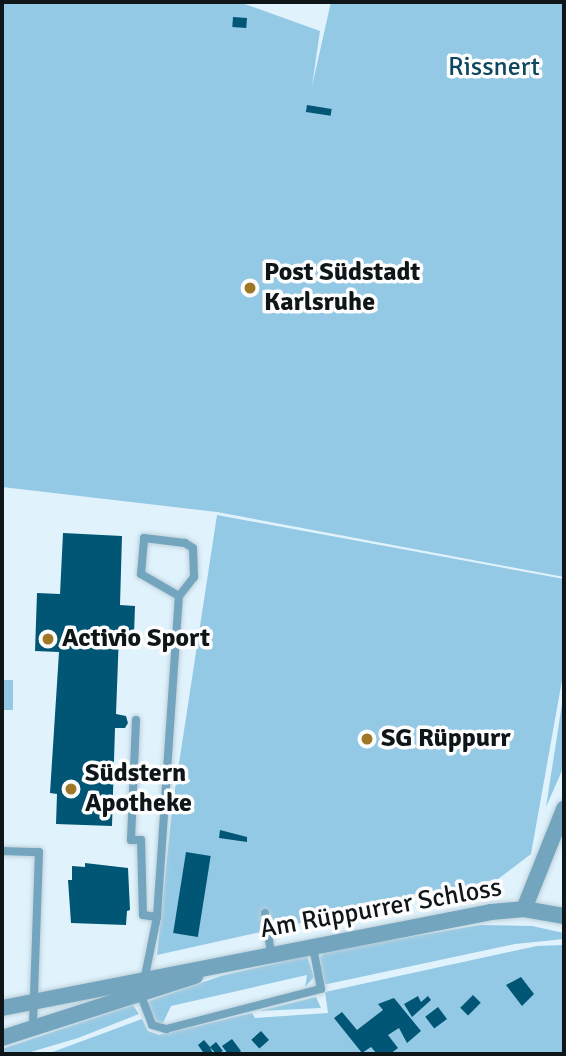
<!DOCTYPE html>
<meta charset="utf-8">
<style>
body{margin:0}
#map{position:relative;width:566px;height:1056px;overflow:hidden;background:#e0f3fd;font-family:Signika,sans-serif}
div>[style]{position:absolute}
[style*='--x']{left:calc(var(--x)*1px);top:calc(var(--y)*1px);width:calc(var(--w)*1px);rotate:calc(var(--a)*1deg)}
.green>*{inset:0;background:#94c9e5;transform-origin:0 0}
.building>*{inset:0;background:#005674;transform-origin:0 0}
.roads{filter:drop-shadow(0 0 2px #bed0d9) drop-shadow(0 0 2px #bed0d9)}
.service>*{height:8px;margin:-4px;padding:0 4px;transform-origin:4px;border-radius:4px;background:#73a5bf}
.minor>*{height:16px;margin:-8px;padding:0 8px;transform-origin:8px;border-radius:8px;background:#73a5bf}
.dots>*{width:19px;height:19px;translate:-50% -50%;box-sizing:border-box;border:4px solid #fdfdfd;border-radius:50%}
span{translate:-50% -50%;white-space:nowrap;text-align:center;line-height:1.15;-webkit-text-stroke:7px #fdfdfd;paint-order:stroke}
.park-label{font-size:26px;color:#0e4860}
.poi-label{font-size:26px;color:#0e161a;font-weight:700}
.left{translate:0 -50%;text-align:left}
.street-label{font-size:26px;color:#0e161a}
.frame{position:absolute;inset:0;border:4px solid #0e161a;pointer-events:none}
</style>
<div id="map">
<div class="green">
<div style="clip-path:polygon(2px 2px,239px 2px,320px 31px,312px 86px,331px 2px,564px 2px,564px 577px,217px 512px,2px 487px)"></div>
<div style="clip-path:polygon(217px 515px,564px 579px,564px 669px,531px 854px,498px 879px,157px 955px,172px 809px)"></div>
<div style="left:2px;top:680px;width:11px;height:30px"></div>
<div style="clip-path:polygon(564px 691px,564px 766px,546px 807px)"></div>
<div style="clip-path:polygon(480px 925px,532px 926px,564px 933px,564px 939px,515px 944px,323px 985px,320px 958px,325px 951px)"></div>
<div style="clip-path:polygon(564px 945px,564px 1054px,47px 1054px,142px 1019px,148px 1031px,159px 1035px,252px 1013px,255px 1018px,328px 1013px,325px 992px,537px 946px)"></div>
<div style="clip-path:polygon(307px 956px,314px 977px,305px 987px,307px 975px,171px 1006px,163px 1023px,157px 1022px,147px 1006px,149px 1001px,221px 976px)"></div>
<div style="clip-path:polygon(316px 997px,321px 1008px,259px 1011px)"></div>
<div style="clip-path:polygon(133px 1005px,139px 1014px,78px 1038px,24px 1054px,2px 1054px,2px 1049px)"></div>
</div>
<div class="building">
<div style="left:233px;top:17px;width:14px;height:10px;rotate:4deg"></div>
<div style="left:307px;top:105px;width:25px;height:7px;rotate:9deg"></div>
<div style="clip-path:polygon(63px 533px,122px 536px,120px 605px,135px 606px,134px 635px,119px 634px,116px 714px,126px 716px,128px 723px,125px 728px,115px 728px,112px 826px,56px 824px,57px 794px,50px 793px,59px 652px,35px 651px,37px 593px,60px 594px)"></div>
<div style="clip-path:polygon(220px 830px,247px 837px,247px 842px,219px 838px)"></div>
<div style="left:186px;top:852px;width:25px;height:82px;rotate:9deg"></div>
<div style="clip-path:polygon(85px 863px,128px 868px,130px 910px,127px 911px,126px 925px,71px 923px,68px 880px,72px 880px,72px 866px,85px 867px)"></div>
<div style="clip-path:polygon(521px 977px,534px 994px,522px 1006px,506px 985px)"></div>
<div style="left:473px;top:995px;width:11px;height:18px;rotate:45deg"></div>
<div style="clip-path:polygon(418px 996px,421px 1002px,428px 996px,431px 1000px,412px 1017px,404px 1004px)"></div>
<div style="clip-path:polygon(394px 998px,421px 1031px,407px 1043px,399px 1028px,388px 1035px,398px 1048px,390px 1054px,377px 1054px,371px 1047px,362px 1053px,334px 1018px,342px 1012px,357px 1030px,383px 1010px,378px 1004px)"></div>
<div style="left:438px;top:1007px;width:15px;height:16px;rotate:53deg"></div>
<div style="left:261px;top:1031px;width:12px;height:13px;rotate:48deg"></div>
<div style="clip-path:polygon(232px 1039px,241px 1051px,237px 1054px,228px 1054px,222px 1046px)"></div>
<div style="clip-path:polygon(204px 1040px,210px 1047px,216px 1042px,223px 1051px,216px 1054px,210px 1047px,213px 1054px,200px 1054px,203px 1052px,198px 1045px)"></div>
</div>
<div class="roads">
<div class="service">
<div style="--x:136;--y:720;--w:120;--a:92.4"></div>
<div style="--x:131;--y:840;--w:10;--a:0"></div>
<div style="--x:141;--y:840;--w:75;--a:88.5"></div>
<div style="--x:143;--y:915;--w:14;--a:8"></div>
<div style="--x:2;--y:851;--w:37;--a:2"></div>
<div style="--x:39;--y:852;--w:175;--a:92"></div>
<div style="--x:265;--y:913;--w:40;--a:81.5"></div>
<div style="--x:144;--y:981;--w:65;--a:-78.5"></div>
<div style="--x:157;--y:917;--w:322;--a:-86.1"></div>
<div style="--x:179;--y:596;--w:44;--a:-149.9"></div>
<div style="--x:141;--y:574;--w:36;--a:-85"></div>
<div style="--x:144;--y:538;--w:41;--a:7"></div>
<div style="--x:185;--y:543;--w:9;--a:32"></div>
<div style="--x:193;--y:548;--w:29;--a:88"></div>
<div style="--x:194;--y:577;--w:24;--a:128"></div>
<div style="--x:140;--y:993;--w:34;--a:69"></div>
<div style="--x:152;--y:1025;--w:15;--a:16"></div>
<div style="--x:166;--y:1029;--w:160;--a:-14.5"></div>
<div style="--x:321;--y:989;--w:43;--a:-100.8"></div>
</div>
<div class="minor">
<div style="--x:524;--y:909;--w:108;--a:-68.2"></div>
<div style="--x:2;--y:1008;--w:498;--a:-11.1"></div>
<div style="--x:491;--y:912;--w:33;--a:-5"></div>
<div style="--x:524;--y:909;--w:41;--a:9.9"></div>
<div style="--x:2;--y:1038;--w:203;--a:-17.8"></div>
</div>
</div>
<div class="dots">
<div style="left:250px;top:288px;background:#a07726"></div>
<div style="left:48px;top:639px;background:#a07726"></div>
<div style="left:367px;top:739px;background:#a07726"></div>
<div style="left:71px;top:789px;background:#a07726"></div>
</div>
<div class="park-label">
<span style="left:494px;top:68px">Rissnert</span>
</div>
<div class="poi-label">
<span class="left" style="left:264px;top:288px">Post Südstadt<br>Karlsruhe</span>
<span class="left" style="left:62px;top:639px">Activio Sport</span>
<span class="left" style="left:381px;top:739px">SG Rüppurr</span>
<span class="left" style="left:85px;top:789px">Südstern<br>Apotheke</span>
</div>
<div class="street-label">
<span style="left:381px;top:909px;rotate:-10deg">Am Rüppurrer Schloss</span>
</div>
<div class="frame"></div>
</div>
